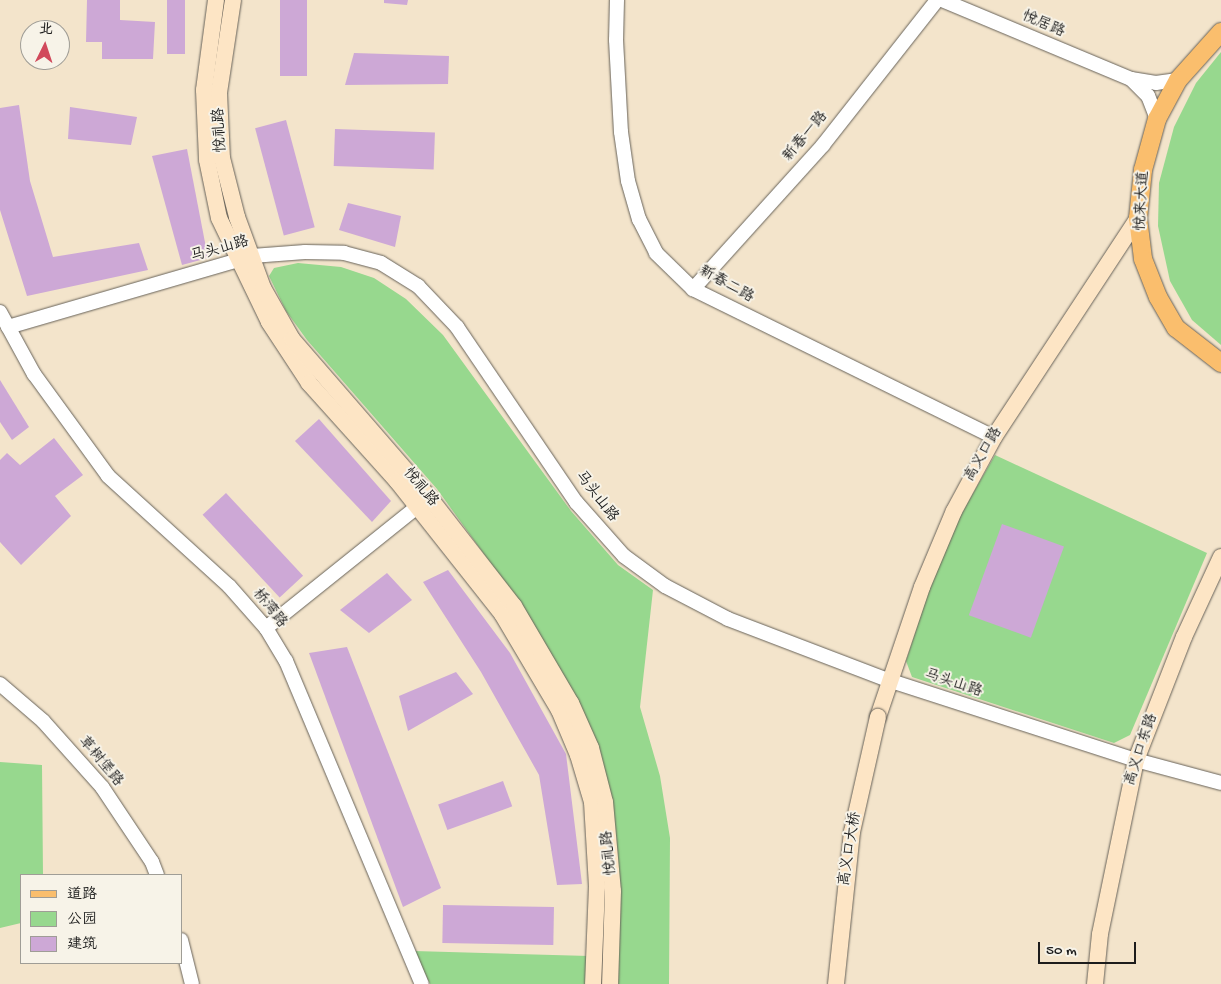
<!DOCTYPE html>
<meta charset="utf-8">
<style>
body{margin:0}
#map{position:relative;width:1221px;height:984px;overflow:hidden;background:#f3e4cb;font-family:"Gochi Hand","LXGW WenKai TC",sans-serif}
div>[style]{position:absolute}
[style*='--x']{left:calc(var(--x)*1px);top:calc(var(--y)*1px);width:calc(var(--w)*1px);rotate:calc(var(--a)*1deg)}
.green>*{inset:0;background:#97d88e}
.building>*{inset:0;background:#cda8d6;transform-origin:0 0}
.roads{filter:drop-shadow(0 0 1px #676259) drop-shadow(0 0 1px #676259)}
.tertiary>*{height:14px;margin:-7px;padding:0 7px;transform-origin:7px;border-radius:7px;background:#fff}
.secondary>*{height:16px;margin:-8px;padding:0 8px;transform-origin:8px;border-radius:8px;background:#fde5c5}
.primary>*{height:18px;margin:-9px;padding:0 9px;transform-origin:9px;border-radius:9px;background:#fabe6d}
.bridges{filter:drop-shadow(0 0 1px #676259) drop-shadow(0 0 1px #676259)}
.secondary-bridge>*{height:16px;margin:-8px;padding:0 8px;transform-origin:8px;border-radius:8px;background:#fde5c5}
span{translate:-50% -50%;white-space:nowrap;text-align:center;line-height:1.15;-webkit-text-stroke:4px #f7f3e8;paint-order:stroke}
.street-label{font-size:15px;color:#1c1c1c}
.legend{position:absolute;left:20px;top:874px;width:162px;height:90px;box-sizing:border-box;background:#f7f3e8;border:1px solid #9f9d96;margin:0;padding:6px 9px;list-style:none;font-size:15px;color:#1c1c1c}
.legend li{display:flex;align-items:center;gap:10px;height:25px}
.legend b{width:25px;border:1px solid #9f9d96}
.north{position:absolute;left:20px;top:20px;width:50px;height:50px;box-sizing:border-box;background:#f7f3e8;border:1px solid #9f9d96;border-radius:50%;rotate:4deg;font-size:14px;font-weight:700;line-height:20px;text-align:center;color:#1c1c1c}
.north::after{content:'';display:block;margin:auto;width:18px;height:22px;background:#d1495b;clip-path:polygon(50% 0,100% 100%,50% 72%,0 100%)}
.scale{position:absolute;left:1038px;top:942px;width:98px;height:22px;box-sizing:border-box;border:2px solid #1c1c1c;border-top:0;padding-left:6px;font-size:15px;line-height:18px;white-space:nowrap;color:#1c1c1c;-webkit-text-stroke:4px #f7f3e8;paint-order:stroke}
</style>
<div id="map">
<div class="green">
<div style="clip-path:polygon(1221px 52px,1221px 345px,1192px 320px,1170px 281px,1158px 226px,1159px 183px,1174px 127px,1196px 83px)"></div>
<div style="clip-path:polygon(298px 263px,341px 267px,374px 278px,406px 299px,443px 335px,571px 511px,618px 565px,653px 590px,640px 707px,660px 776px,670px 838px,669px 984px,615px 984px,618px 892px,517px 600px,437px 489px,307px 340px,286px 311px,269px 276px,274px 268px)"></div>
<div style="clip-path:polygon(995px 455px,1207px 553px,1130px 735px,1114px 743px,912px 677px,906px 661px,929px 589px,961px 514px)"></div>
<div style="clip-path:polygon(0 762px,42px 765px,43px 875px,21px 875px,21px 923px,0 928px)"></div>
<div style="clip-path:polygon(414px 951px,589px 956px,588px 984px,430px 984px)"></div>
</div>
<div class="building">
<div style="clip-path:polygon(87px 0,120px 0,120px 20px,155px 22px,153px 59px,102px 59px,102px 42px,86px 42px)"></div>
<div style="left:167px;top:0;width:18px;height:54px"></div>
<div style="left:280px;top:0;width:27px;height:76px"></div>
<div style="clip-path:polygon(384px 0,408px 0,407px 5px,384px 3px)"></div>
<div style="clip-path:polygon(354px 53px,449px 56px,448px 84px,345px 85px)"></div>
<div style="clip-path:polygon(19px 105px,30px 181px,53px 257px,139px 243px,148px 270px,27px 296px,0 210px,0 108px)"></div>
<div style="clip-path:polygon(70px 107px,137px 117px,131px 145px,68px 139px)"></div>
<div style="left:286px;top:120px;width:111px;height:32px;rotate:75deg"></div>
<div style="left:335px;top:129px;width:100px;height:37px;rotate:2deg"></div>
<div style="clip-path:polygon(187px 149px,208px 258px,182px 265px,152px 156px)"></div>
<div style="clip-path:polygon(348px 203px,401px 216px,395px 247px,339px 230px)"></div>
<div style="clip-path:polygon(0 380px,29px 427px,12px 440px,0 422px)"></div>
<div style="clip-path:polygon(319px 419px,391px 501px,372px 522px,295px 441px)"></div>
<div style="clip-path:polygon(54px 438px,83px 475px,55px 496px,71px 516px,21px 565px,0 542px,0 460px,7px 453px,20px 465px)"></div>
<div style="left:226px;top:493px;width:113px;height:32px;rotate:47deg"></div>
<div style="left:1002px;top:524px;width:66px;height:97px;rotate:20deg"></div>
<div style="clip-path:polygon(448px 570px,510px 653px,566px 754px,582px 884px,557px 885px,539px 775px,481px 672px,423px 582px)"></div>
<div style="clip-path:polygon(387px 573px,412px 600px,369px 633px,340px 610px)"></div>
<div style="clip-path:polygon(347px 647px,441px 888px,403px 907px,309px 653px)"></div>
<div style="clip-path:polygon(456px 672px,473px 694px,408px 731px,399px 696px)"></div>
<div style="left:503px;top:781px;width:27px;height:69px;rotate:70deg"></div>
<div style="left:443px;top:905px;width:111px;height:38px;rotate:1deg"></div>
</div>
<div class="roads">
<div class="tertiary">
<div style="--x:617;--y:0;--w:40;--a:91.4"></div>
<div style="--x:616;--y:40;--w:92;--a:86.9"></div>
<div style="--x:621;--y:132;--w:49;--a:81.9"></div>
<div style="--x:628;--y:181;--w:40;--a:74"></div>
<div style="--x:639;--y:219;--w:38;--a:63"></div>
<div style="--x:656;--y:253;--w:52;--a:44.2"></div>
<div style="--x:693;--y:289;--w:335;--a:26.2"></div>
<div style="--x:942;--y:0;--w:205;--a:22.7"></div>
<div style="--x:1157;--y:119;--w:25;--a:-111"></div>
<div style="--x:1148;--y:96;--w:24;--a:-135"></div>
<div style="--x:1131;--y:79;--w:25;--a:9"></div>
<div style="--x:1156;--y:83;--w:22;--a:-8"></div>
<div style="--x:693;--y:289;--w:194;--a:-47.9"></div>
<div style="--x:823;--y:145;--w:184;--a:-51.8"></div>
<div style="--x:0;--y:312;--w:71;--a:61.3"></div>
<div style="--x:34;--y:374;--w:126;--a:54"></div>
<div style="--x:108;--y:476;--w:164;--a:42.3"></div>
<div style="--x:229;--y:586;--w:56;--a:48.6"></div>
<div style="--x:266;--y:628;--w:39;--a:59"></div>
<div style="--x:286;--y:661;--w:350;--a:67.2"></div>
<div style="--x:8;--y:327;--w:254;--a:-16.2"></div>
<div style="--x:252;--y:256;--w:53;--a:-4.3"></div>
<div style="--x:305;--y:252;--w:39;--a:1"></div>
<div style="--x:344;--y:253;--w:38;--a:15"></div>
<div style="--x:381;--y:263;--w:44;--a:31.9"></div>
<div style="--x:418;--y:286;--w:57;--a:46.4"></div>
<div style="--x:457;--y:327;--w:212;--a:55.8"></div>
<div style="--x:576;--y:502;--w:72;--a:48.4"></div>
<div style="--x:624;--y:556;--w:51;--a:36.2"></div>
<div style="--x:665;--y:586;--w:71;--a:27.6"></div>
<div style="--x:728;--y:619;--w:171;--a:20.9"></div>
<div style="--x:888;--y:680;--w:261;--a:17.9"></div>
<div style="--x:1136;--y:760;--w:88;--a:15.1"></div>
<div style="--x:266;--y:628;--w:205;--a:-38.7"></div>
<div style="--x:0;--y:684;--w:57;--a:40.7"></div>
<div style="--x:43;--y:721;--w:89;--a:48.2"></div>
<div style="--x:102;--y:787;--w:90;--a:56.3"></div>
<div style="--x:152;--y:862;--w:14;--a:69"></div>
<div style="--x:181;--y:940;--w:45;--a:76"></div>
</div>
<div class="secondary">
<div style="--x:216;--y:0;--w:91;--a:97.6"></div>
<div style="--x:204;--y:90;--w:70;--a:87.5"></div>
<div style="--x:207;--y:160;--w:59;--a:78.3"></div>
<div style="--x:219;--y:218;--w:115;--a:64.3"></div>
<div style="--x:269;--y:322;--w:73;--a:56.7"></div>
<div style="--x:309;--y:383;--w:132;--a:48.1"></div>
<div style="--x:397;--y:481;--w:169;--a:51.7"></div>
<div style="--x:502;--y:614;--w:112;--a:59.3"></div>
<div style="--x:559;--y:710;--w:49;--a:67.1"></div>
<div style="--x:578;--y:755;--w:49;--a:73.4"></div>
<div style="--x:592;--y:802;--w:84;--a:86.6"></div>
<div style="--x:597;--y:886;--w:98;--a:92.3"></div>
<div style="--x:233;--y:0;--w:94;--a:98.6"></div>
<div style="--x:219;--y:93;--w:65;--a:87.4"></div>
<div style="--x:222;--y:158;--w:61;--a:75.7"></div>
<div style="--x:237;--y:217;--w:76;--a:69.9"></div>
<div style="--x:263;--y:288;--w:59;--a:60.4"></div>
<div style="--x:292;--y:339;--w:209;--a:49.1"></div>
<div style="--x:429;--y:497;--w:138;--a:52.1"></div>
<div style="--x:514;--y:606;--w:113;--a:59.6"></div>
<div style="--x:571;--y:703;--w:49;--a:66"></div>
<div style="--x:591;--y:748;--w:56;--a:75.5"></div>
<div style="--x:605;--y:802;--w:89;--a:84.9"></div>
<div style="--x:613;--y:891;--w:93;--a:91.8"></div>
<div style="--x:878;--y:717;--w:137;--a:-71.3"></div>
<div style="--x:922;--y:587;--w:82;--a:-67.2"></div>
<div style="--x:954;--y:511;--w:84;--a:-61.6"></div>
<div style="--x:994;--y:437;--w:262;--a:-56.7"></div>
<div style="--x:1095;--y:984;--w:50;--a:-84.3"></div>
<div style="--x:1100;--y:934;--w:178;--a:-78.3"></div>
<div style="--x:1136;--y:760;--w:132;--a:-68.7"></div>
<div style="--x:1184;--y:637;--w:88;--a:-65.2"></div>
</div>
<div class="primary">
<div style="--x:1221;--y:32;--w:64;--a:131.9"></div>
<div style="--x:1178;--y:80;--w:44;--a:118.3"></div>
<div style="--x:1157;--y:119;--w:53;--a:105.4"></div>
<div style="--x:1143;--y:170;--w:48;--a:95.9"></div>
<div style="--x:1138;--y:218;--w:41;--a:83"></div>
<div style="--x:1143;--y:259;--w:41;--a:68.5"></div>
<div style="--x:1158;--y:297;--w:36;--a:60"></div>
<div style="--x:1176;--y:328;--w:57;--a:37.9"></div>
</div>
</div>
<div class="bridges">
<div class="secondary-bridge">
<div style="--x:836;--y:984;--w:153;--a:-84"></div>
<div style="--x:852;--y:832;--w:118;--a:-77.3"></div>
</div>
</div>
<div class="street-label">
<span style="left:1043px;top:25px;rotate:23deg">悦居路</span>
<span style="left:221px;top:130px;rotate:-93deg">悦礼路</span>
<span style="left:806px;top:137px;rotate:-50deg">新春一路</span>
<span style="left:1143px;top:201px;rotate:-87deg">悦来大道</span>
<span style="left:220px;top:250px;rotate:-16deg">马头山路</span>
<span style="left:726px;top:285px;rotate:29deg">新春二路</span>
<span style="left:984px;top:455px;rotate:-60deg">高义口路</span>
<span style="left:420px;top:488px;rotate:50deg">悦礼路</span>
<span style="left:596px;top:497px;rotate:52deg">马头山路</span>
<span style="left:269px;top:609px;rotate:51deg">桥湾路</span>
<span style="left:953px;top:684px;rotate:18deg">马头山路</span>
<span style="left:1142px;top:750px;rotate:-72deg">高义口东路</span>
<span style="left:100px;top:762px;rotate:50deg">草树堡路</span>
<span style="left:851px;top:849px;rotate:-81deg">高义口大桥</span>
<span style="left:610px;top:853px;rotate:-96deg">悦礼路</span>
</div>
<ul class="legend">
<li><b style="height:6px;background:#fabe6d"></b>道路</li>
<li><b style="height:14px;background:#97d88e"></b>公园</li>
<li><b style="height:14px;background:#cda8d6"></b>建筑</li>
</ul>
<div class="north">北</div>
<div class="scale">50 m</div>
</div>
